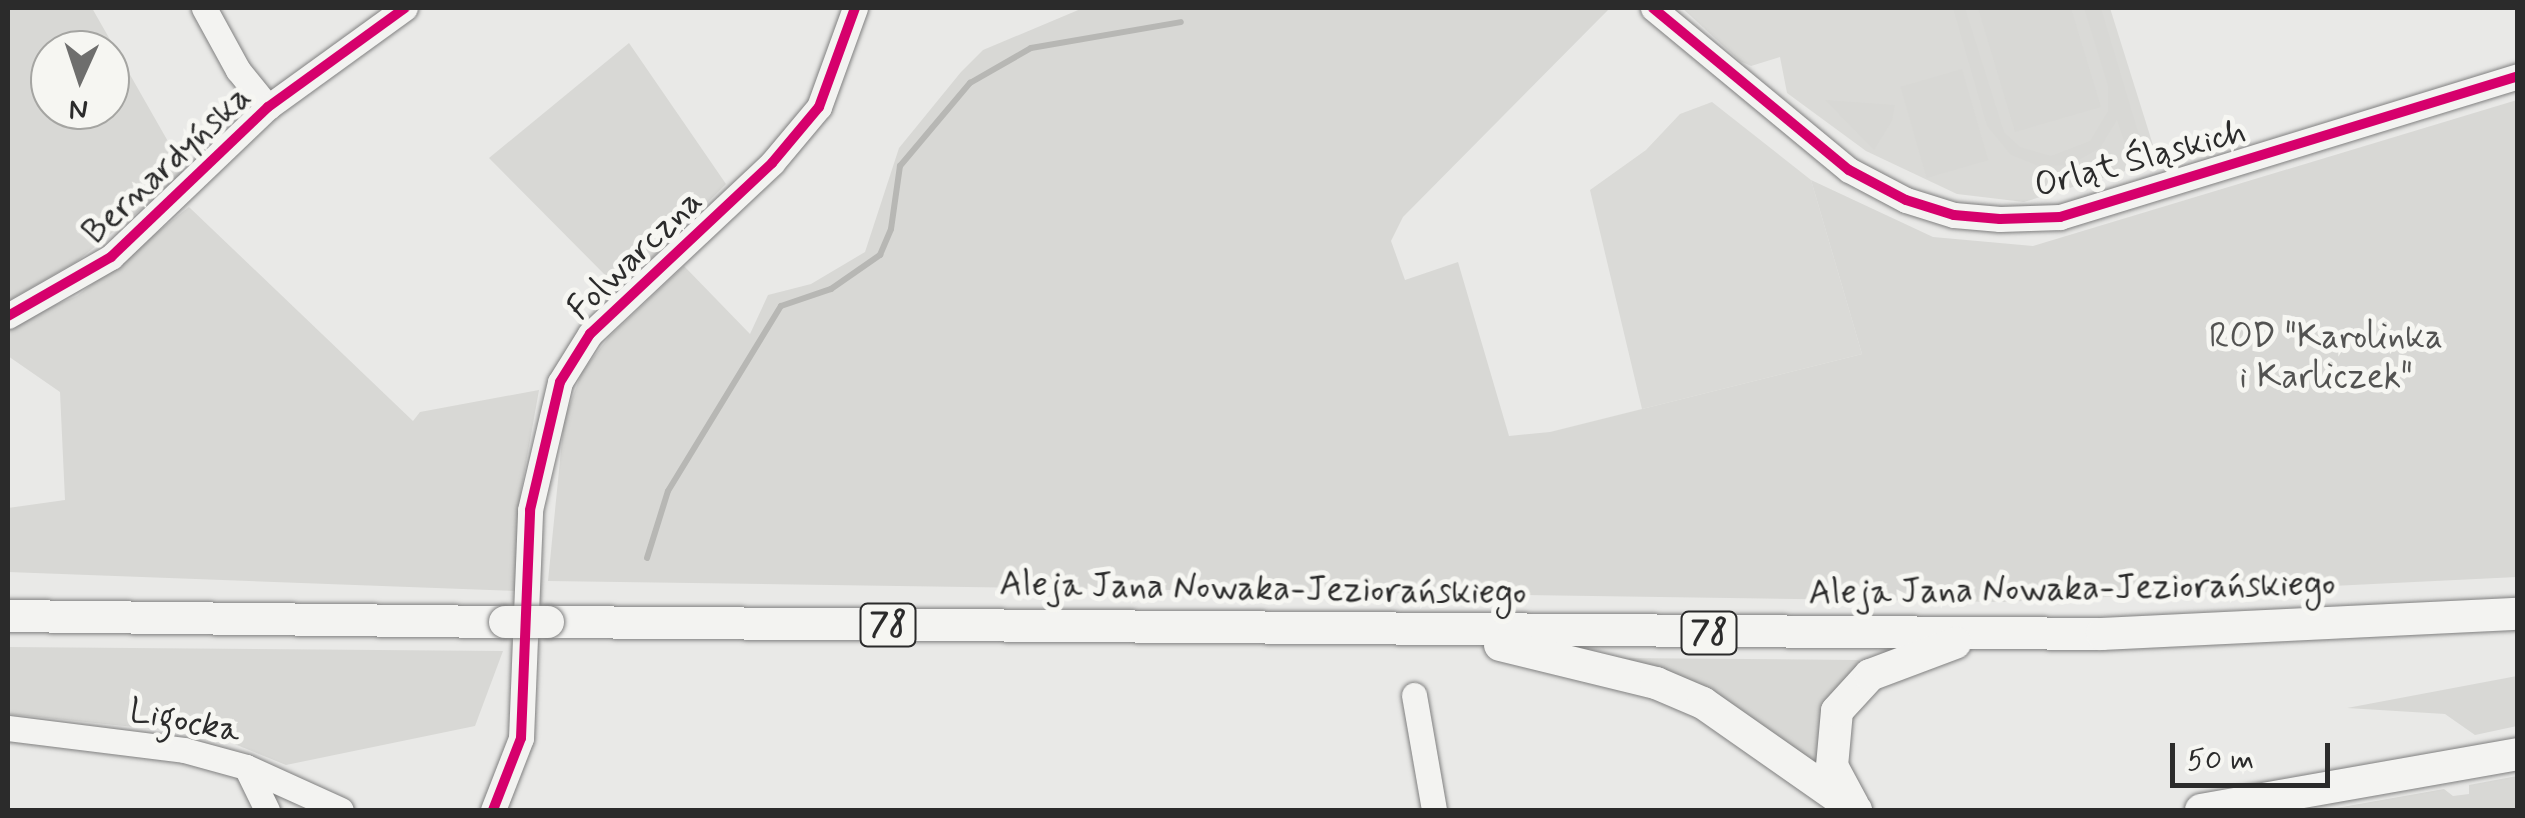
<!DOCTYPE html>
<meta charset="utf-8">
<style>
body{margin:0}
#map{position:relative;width:2525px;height:818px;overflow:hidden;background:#e9e9e7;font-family:Mynerve,sans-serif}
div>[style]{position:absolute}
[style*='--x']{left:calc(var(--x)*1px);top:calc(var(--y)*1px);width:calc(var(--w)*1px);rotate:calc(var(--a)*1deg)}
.built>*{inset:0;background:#dadad7}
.green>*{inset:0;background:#d8d8d5;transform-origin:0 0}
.stream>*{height:6px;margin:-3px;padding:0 3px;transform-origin:3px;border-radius:3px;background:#b7b7b4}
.roads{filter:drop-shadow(0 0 2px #808080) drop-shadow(0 0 2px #808080)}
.minor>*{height:25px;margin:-12.5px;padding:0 12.5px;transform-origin:12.5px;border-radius:12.5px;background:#f3f3f1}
.major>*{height:32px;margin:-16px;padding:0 16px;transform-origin:16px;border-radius:16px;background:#f3f3f1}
.bridges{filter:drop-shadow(0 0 2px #808080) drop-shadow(0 0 2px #808080)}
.major-bridge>*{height:32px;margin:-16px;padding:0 16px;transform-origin:16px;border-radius:16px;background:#f3f3f1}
.cycleway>*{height:10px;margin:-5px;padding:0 5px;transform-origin:5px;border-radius:5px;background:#d6006c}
span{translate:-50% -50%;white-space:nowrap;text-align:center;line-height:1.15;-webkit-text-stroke:10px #f6f6f2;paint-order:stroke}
.shield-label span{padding:2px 8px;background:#f6f6f2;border:2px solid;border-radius:8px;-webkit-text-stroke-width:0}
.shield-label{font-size:32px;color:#2b2b2b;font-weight:700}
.street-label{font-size:35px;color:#2b2b2b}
.park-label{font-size:35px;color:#535352}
.frame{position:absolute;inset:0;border:10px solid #2b2b2b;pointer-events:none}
.north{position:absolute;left:30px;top:30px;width:100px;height:100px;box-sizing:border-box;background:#f6f6f2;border:2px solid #a5a5a2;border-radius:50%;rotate:183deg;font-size:28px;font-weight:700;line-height:40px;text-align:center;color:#2b2b2b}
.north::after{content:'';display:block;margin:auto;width:35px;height:45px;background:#6e6e6d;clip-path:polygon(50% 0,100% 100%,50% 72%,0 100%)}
.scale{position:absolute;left:2170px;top:743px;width:160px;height:45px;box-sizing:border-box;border:5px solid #2b2b2b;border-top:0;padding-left:12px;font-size:30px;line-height:35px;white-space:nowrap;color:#2b2b2b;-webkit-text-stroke:8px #f6f6f2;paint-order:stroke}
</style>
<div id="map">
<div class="built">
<div style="clip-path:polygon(1682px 8px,2110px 8px,2158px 161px,2024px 202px,1957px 194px,1866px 151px,1787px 93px,1780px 57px,1751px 66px,1740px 61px)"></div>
<div style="clip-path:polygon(1712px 102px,1811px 180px,1862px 354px,1642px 409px,1590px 190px,1646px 150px,1680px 114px)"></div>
</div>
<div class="green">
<div style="clip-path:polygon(evenodd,8px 8px,92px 8px,186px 173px,76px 262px,8px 301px,8px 8px,50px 50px,110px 50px,110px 110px,50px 110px,50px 50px)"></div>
<div style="clip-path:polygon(1083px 8px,1610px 8px,1403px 217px,1391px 241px,1405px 280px,1458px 262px,1509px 436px,1550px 432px,1862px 354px,1811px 180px,1933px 237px,2033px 246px,2517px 100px,2517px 577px,2003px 602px,548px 581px,564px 420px,582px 372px,609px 337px,684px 266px,750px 334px,768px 295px,811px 284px,865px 252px,899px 148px,961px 72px,983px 50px)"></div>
<div style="clip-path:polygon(1953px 8px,1965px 8px,2004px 132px,2020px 147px,2051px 156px,2090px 141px,2108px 111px,2108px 86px,2084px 8px,2101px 8px,2141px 142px,2126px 147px,2117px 120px,2100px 148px,2070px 165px,2039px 166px,2011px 155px,1987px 126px)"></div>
<div style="clip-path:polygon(1978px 8px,2071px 8px,2101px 107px,2015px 132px)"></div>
<div style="clip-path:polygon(629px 43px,726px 184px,620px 290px,603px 293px,613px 283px,489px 158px)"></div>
<div style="left:1962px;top:69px;width:95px;height:64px;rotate:74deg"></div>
<div style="clip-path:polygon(1825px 100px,1895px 105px,1892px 121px,1874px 150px)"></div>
<div style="clip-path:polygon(189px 207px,413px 421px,420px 412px,539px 390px,521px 491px,518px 591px,8px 572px,8px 508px,65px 500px,60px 392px,8px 356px,8px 324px,77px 296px)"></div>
<div style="clip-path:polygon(8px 647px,503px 651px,475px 726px,286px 765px,212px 735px,8px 714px)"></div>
<div style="clip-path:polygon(1614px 658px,1858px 660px,1864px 663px,1823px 772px)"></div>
<div style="clip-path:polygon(2517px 676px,2517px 726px,2475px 735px,2445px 714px,2347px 708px)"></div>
<div style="clip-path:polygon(2517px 776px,2517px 810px,2325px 810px,2444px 789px,2453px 796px,2469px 794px,2469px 785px)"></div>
</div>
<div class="stream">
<div style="--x:647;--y:558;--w:70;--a:-72.6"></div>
<div style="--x:668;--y:491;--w:217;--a:-58.6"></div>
<div style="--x:781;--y:306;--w:53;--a:-18.8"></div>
<div style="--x:831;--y:289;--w:60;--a:-34.8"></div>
<div style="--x:880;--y:255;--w:28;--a:-67"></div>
<div style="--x:891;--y:229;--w:64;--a:-81.9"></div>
<div style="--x:900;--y:166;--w:109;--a:-49.9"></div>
<div style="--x:970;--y:83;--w:70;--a:-29.8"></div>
<div style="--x:1031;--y:48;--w:152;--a:-9.8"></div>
</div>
<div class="roads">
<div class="minor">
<div style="--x:204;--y:8;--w:71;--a:61.3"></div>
<div style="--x:238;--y:70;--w:48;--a:51"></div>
<div style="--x:1653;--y:8;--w:254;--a:39.6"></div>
<div style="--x:1849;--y:170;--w:64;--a:27.8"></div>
<div style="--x:1906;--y:200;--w:50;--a:17.4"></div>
<div style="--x:1954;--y:215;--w:46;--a:5"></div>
<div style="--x:2000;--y:219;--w:60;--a:-1.9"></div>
<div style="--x:2060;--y:217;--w:479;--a:-17.1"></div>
<div style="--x:8;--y:316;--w:119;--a:-29.8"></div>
<div style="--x:111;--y:257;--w:217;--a:-43.7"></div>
<div style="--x:268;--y:107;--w:169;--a:-35.9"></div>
<div style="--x:1414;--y:695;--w:117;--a:80.1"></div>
<div style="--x:8;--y:728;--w:177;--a:7.1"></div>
<div style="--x:184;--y:750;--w:64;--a:15.3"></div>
<div style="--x:246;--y:767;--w:104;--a:24.4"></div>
<div style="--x:246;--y:767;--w:48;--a:64"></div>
<div style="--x:493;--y:810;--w:77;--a:-68.7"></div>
<div style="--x:521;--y:738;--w:228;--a:-87.7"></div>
<div style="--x:530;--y:510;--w:131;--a:-76.8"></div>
<div style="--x:560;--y:382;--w:57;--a:-58"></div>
<div style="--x:590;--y:334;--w:250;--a:-43.2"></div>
<div style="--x:772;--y:163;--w:73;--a:-50"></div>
<div style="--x:819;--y:107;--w:105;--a:-70"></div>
</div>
<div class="major">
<div style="--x:8;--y:616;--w:497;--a:0.7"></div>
<div style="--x:548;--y:622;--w:1554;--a:0.44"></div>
<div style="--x:2102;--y:634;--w:416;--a:-2.8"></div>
<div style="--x:1500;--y:645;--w:161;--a:13.7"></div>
<div style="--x:1656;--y:683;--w:51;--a:23.1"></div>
<div style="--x:1703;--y:703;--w:187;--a:35"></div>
<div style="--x:1853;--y:805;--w:44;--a:-118.3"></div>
<div style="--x:1832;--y:766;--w:55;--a:-84.8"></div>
<div style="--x:1837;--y:711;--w:49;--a:-47.5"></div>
<div style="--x:1870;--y:675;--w:91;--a:-20.6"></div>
<div style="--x:2201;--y:810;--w:322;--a:-10"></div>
</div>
</div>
<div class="bridges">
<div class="major-bridge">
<div style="--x:505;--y:622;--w:43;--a:0"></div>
</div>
</div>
<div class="cycleway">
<div style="--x:1653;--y:8;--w:254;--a:39.6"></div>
<div style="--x:1849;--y:170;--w:64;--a:27.8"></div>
<div style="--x:1906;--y:200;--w:50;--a:17.4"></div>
<div style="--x:1954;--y:215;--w:46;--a:5"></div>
<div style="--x:2000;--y:219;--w:60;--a:-1.9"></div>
<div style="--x:2060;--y:217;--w:479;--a:-17.1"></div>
<div style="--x:8;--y:316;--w:119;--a:-29.8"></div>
<div style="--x:111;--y:257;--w:217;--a:-43.7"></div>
<div style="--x:268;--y:107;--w:169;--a:-35.9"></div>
<div style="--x:493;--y:810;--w:77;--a:-68.7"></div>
<div style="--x:521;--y:738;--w:228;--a:-87.7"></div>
<div style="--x:530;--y:510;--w:131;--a:-76.8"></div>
<div style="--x:560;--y:382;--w:57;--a:-58"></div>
<div style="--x:590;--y:334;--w:250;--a:-43.2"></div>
<div style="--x:772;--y:163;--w:73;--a:-50"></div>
<div style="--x:819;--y:107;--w:105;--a:-70"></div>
</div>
<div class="shield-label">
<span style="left:888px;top:625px">78</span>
<span style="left:1709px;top:633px">78</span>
</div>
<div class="street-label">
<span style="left:2140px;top:159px;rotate:-15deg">Orląt Śląskich</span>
<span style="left:167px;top:165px;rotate:-43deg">Bernardyńska</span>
<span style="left:635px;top:255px;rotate:-44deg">Folwarczna</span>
<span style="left:1263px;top:589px;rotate:1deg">Aleja Jana Nowaka-Jeziorańskiego</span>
<span style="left:2072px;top:589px;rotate:-1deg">Aleja Jana Nowaka-Jeziorańskiego</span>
<span style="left:185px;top:721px;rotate:11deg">Ligocka</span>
</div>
<div class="park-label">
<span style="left:2326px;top:357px">ROD "Karolinka<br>i Karliczek"</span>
</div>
<div class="frame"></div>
<div class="north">N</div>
<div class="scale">50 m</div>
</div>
